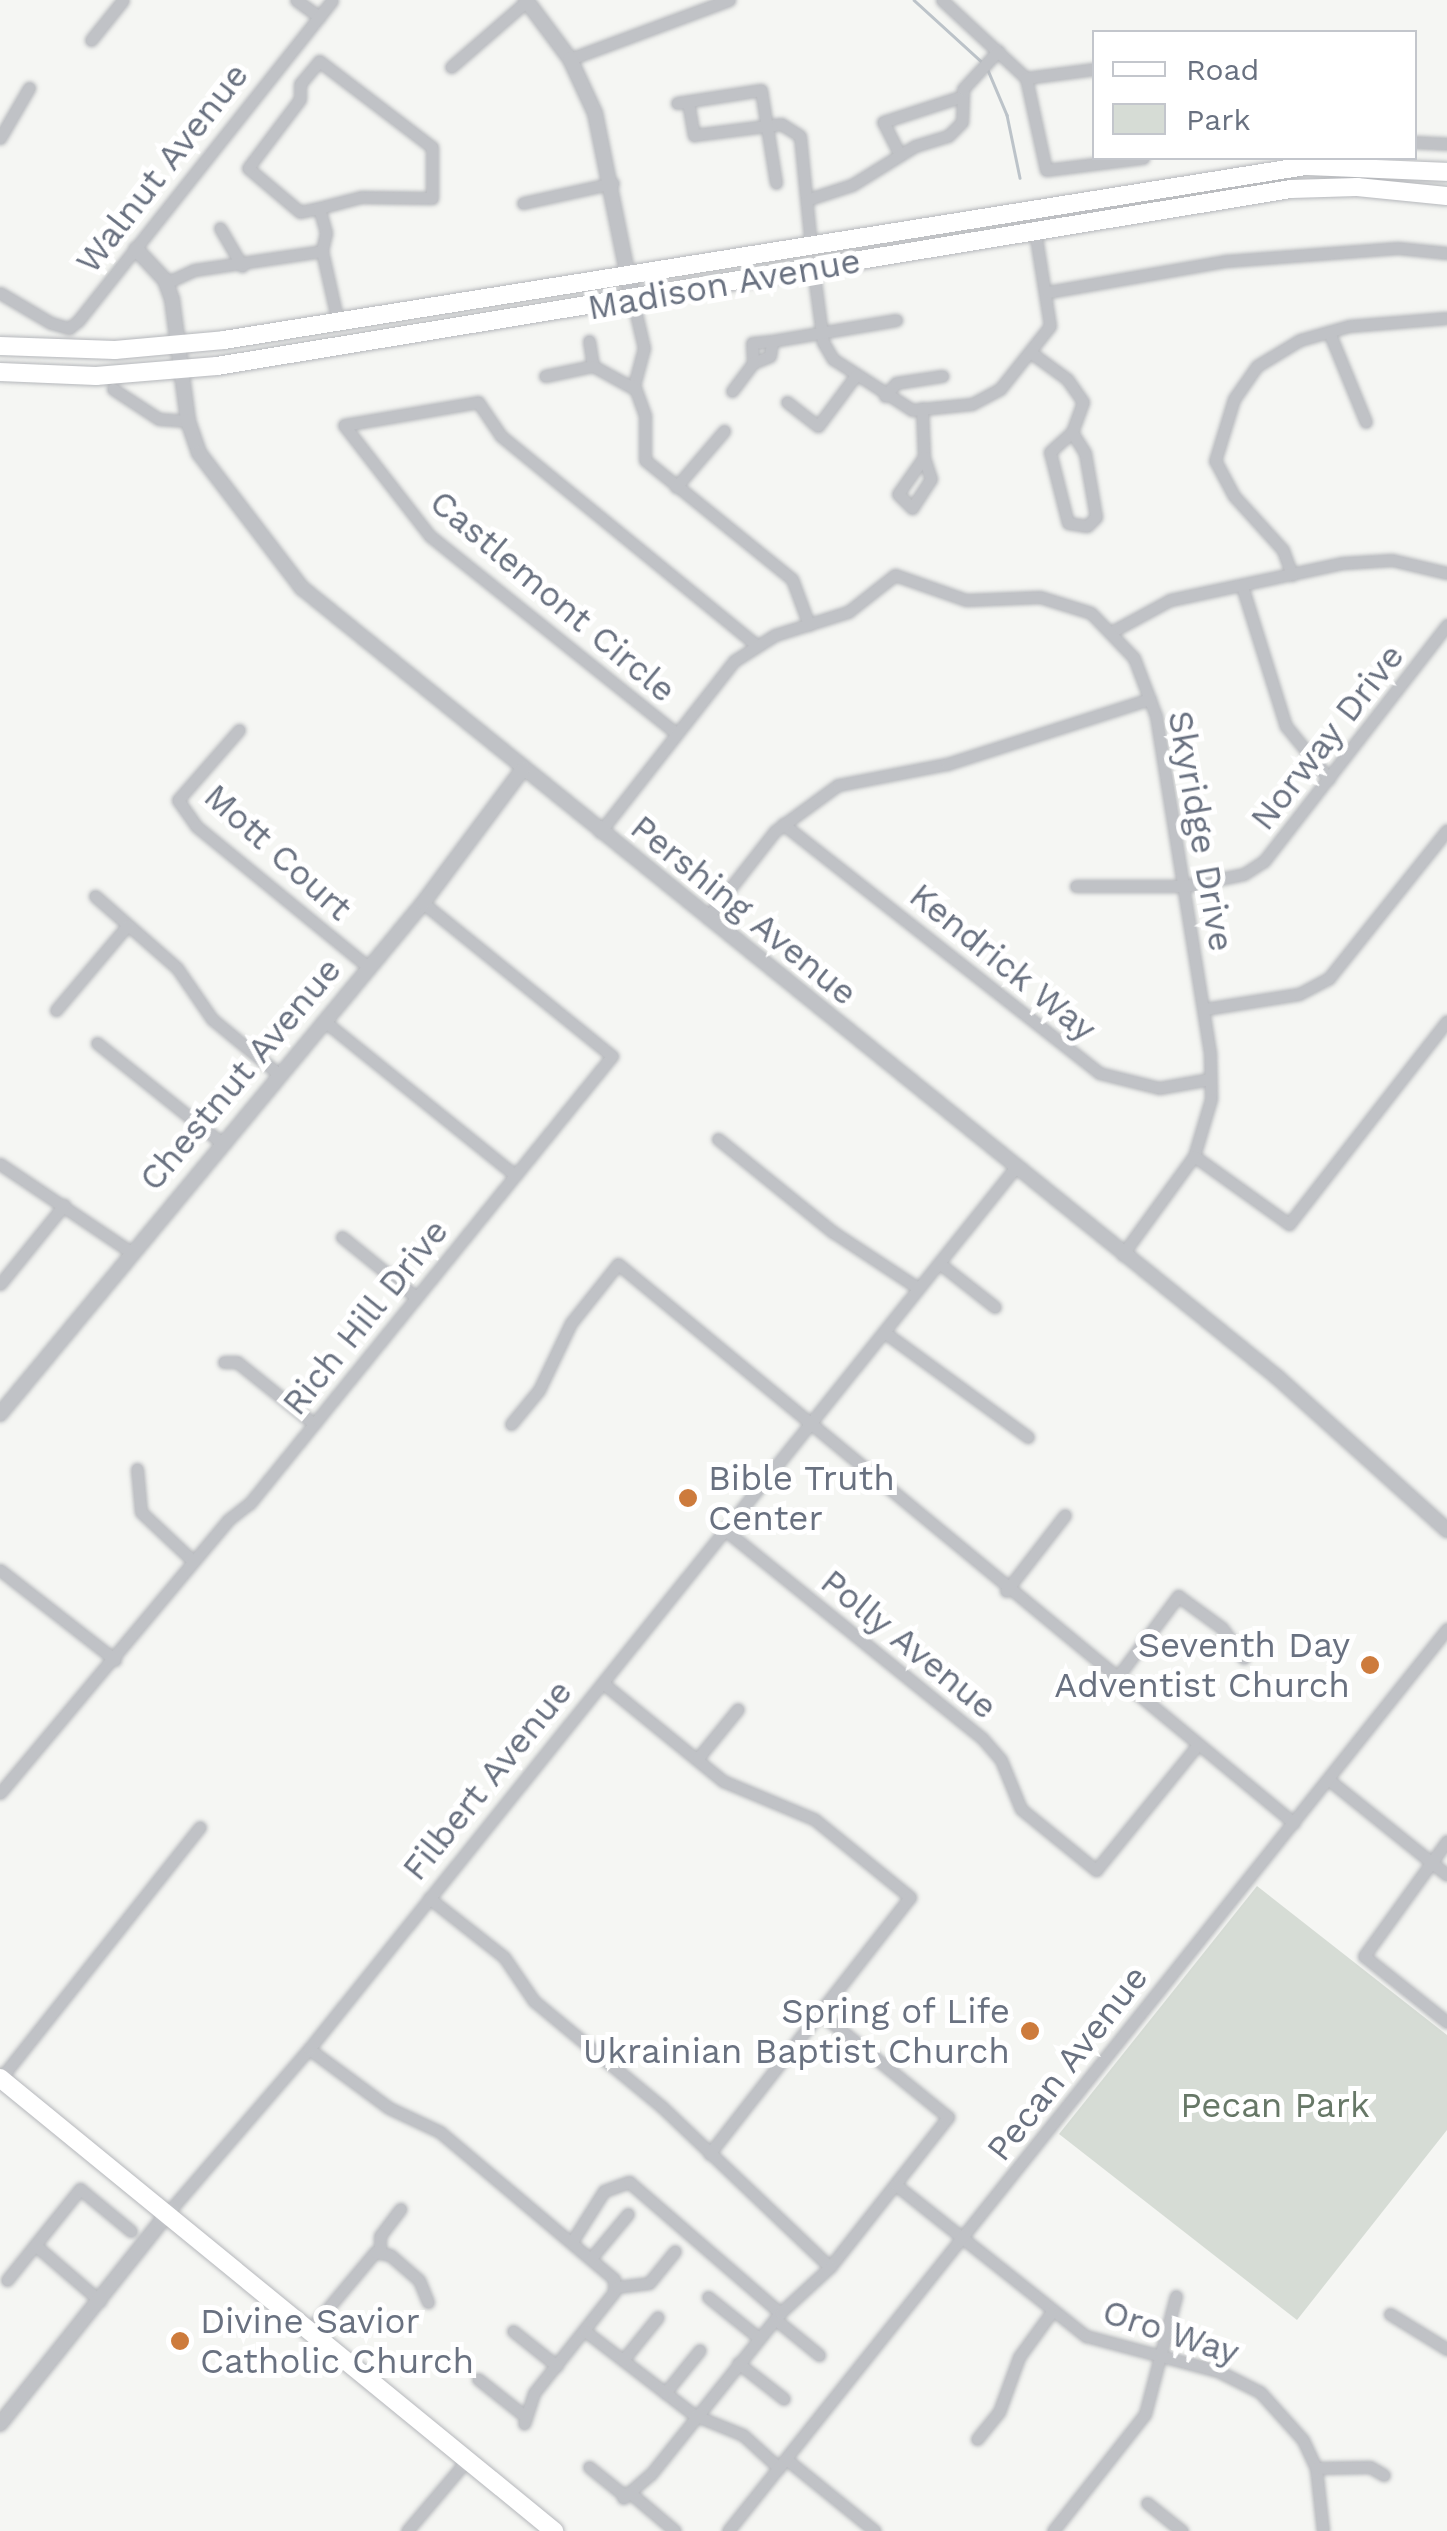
<!DOCTYPE html>
<style>
body{margin:0}
#map{position:relative;width:1447px;height:2531px;overflow:hidden;background:#f5f6f3;font-family:"Work Sans",sans-serif}
div>[style]{position:absolute}
[style*='--x']{left:calc(var(--x)*1px);top:calc(var(--y)*1px);width:calc(var(--w)*1px);rotate:calc(var(--a)*1deg)}
.green>*{inset:0;background:#d6dcd5}
.stream>*{height:2.5px;margin:-1.25px;padding:0 1.25px;transform-origin:1.25px;border-radius:1.25px;background:#bcc3c9}
.roads{filter:drop-shadow(0 0 2px #b5b7bb) drop-shadow(0 0 2px #b5b7bb)}
.minor>*{height:11px;margin:-5.5px;padding:0 5.5px;transform-origin:5.5px;border-radius:5.5px;background:#c0c2c6}
.tertiary>*{height:14px;margin:-7px;padding:0 7px;transform-origin:7px;border-radius:7px;background:#c0c2c6}
.primary>*{height:18px;margin:-9px;padding:0 9px;transform-origin:9px;border-radius:9px;background:#fff}
.dots>*{width:28px;height:28px;translate:-50% -50%;box-sizing:border-box;border:5px solid #fff;border-radius:50%}
span{translate:-50% -50%;white-space:nowrap;text-align:center;line-height:1.15;-webkit-text-stroke:10px #fff;paint-order:stroke}
.street-label{font-size:35px;color:#697180}
.poi-label{font-size:35px;color:#697180}
.left{translate:0 -50%;text-align:left}
.right{translate:-100% -50%;text-align:right}
.park-label{font-size:35px;color:#677867}
.legend{position:absolute;left:1092px;top:30px;width:325px;height:130px;box-sizing:border-box;background:#fff;border:2px solid #c3c6cc;margin:0;padding:12px 18px;list-style:none;font-size:30px;color:#697180}
.legend li{display:flex;align-items:center;gap:20px;height:50px}
.legend b{width:50px;border:2px solid #c3c6cc}
</style>
<div id="map">
<div class="green">
<div style="clip-path:polygon(1257px 1886px,1447px 2035px,1447px 2130px,1297px 2320px,1059px 2134px)"></div>
</div>
<div class="stream">
<div style="--x:914;--y:0;--w:93;--a:42.4"></div>
<div style="--x:988;--y:70;--w:49;--a:67.1"></div>
<div style="--x:1007;--y:115;--w:64;--a:78.3"></div>
</div>
<div class="roads">
<div class="minor">
<div style="--x:296;--y:0;--w:29;--a:36"></div>
<div style="--x:942;--y:0;--w:115;--a:42.9"></div>
<div style="--x:1026;--y:78;--w:69;--a:-7.5"></div>
<div style="--x:91;--y:40;--w:51;--a:-51.3"></div>
<div style="--x:570;--y:59;--w:170;--a:-20.4"></div>
<div style="--x:451;--y:67;--w:101;--a:-41"></div>
<div style="--x:1026;--y:78;--w:94;--a:77.7"></div>
<div style="--x:1046;--y:170;--w:98;--a:-7.1"></div>
<div style="--x:688;--y:102;--w:34;--a:80"></div>
<div style="--x:694;--y:135;--w:88;--a:-7.2"></div>
<div style="--x:781;--y:124;--w:22;--a:32"></div>
<div style="--x:800;--y:136;--w:111;--a:84.3"></div>
<div style="--x:677;--y:103;--w:85;--a:-8.8"></div>
<div style="--x:761;--y:90;--w:94;--a:80.8"></div>
<div style="--x:0;--y:138;--w:58;--a:-59.9"></div>
<div style="--x:1414;--y:142;--w:33;--a:3"></div>
<div style="--x:900;--y:155;--w:37;--a:-117"></div>
<div style="--x:883;--y:122;--w:84;--a:-18"></div>
<div style="--x:809;--y:199;--w:45;--a:-18"></div>
<div style="--x:852;--y:185;--w:74;--a:-31.8"></div>
<div style="--x:915;--y:146;--w:34;--a:-17"></div>
<div style="--x:948;--y:136;--w:20;--a:-45"></div>
<div style="--x:962;--y:122;--w:33;--a:-88"></div>
<div style="--x:963;--y:89;--w:52;--a:-47.4"></div>
<div style="--x:523;--y:203;--w:92;--a:-12.5"></div>
<div style="--x:319;--y:208;--w:19;--a:168"></div>
<div style="--x:300;--y:212;--w:68;--a:-139.8"></div>
<div style="--x:248;--y:168;--w:86;--a:-53"></div>
<div style="--x:300;--y:99;--w:15;--a:-90"></div>
<div style="--x:300;--y:84;--w:30;--a:-50"></div>
<div style="--x:319;--y:61;--w:142;--a:37.3"></div>
<div style="--x:432;--y:147;--w:51;--a:90"></div>
<div style="--x:432;--y:198;--w:71;--a:-179.2"></div>
<div style="--x:361;--y:197;--w:43;--a:165.3"></div>
<div style="--x:319;--y:208;--w:26;--a:74"></div>
<div style="--x:326;--y:233;--w:18;--a:103"></div>
<div style="--x:220;--y:228;--w:44;--a:59.9"></div>
<div style="--x:813;--y:267;--w:76;--a:82.4"></div>
<div style="--x:823;--y:342;--w:20;--a:60"></div>
<div style="--x:833;--y:359;--w:94;--a:32.8"></div>
<div style="--x:912;--y:410;--w:60;--a:-5.7"></div>
<div style="--x:972;--y:404;--w:32;--a:-28"></div>
<div style="--x:1000;--y:389;--w:80;--a:-51.6"></div>
<div style="--x:1050;--y:326;--w:96;--a:-99"></div>
<div style="--x:166;--y:283;--w:31;--a:-25"></div>
<div style="--x:194;--y:270;--w:129;--a:-8.4"></div>
<div style="--x:322;--y:251;--w:73;--a:77.3"></div>
<div style="--x:1048;--y:292;--w:181;--a:-9.9"></div>
<div style="--x:1226;--y:261;--w:172;--a:-4.3"></div>
<div style="--x:1398;--y:248;--w:49;--a:5.8"></div>
<div style="--x:0;--y:293;--w:59;--a:30.5"></div>
<div style="--x:51;--y:323;--w:19;--a:16"></div>
<div style="--x:69;--y:328;--w:11;--a:-38"></div>
<div style="--x:78;--y:321;--w:409;--a:-51.6"></div>
<div style="--x:633;--y:301;--w:48;--a:76.8"></div>
<div style="--x:644;--y:348;--w:38;--a:105"></div>
<div style="--x:634;--y:385;--w:33;--a:70"></div>
<div style="--x:645;--y:416;--w:44;--a:90"></div>
<div style="--x:645;--y:460;--w:189;--a:39"></div>
<div style="--x:792;--y:579;--w:49;--a:69.7"></div>
<div style="--x:1329;--y:332;--w:97;--a:67.7"></div>
<div style="--x:589;--y:341;--w:25;--a:81"></div>
<div style="--x:772;--y:341;--w:20;--a:174"></div>
<div style="--x:752;--y:343;--w:20;--a:87"></div>
<div style="--x:753;--y:363;--w:18;--a:-22"></div>
<div style="--x:770;--y:356;--w:15;--a:-82"></div>
<div style="--x:772;--y:341;--w:126;--a:-9.6"></div>
<div style="--x:1030;--y:352;--w:46;--a:36.1"></div>
<div style="--x:1067;--y:379;--w:28;--a:55"></div>
<div style="--x:1083;--y:402;--w:32;--a:110"></div>
<div style="--x:1072;--y:432;--w:30;--a:138"></div>
<div style="--x:1050;--y:452;--w:73;--a:75.8"></div>
<div style="--x:1068;--y:523;--w:19;--a:9"></div>
<div style="--x:1087;--y:526;--w:13;--a:-45"></div>
<div style="--x:1096;--y:517;--w:65;--a:-99.8"></div>
<div style="--x:1085;--y:453;--w:25;--a:-122"></div>
<div style="--x:545;--y:376;--w:49;--a:-11.8"></div>
<div style="--x:593;--y:366;--w:48;--a:28.7"></div>
<div style="--x:113;--y:389;--w:55;--a:33.1"></div>
<div style="--x:159;--y:419;--w:29;--a:4"></div>
<div style="--x:732;--y:391;--w:35;--a:-53"></div>
<div style="--x:885;--y:396;--w:17;--a:-50"></div>
<div style="--x:896;--y:383;--w:47;--a:-8.7"></div>
<div style="--x:787;--y:402;--w:39;--a:38"></div>
<div style="--x:818;--y:426;--w:64;--a:-53.3"></div>
<div style="--x:922;--y:408;--w:49;--a:87.7"></div>
<div style="--x:924;--y:457;--w:45;--a:125.1"></div>
<div style="--x:898;--y:494;--w:20;--a:45"></div>
<div style="--x:912;--y:508;--w:35;--a:-57"></div>
<div style="--x:931;--y:479;--w:23;--a:-108"></div>
<div style="--x:676;--y:487;--w:74;--a:-49.4"></div>
<div style="--x:1292;--y:575;--w:27;--a:-110"></div>
<div style="--x:1283;--y:550;--w:73;--a:-132.2"></div>
<div style="--x:1234;--y:496;--w:40;--a:-118"></div>
<div style="--x:1215;--y:461;--w:65;--a:-73"></div>
<div style="--x:1234;--y:399;--w:40;--a:-55.1"></div>
<div style="--x:1257;--y:366;--w:50;--a:-31.2"></div>
<div style="--x:1300;--y:340;--w:51;--a:-15.9"></div>
<div style="--x:1349;--y:326;--w:98;--a:-4.7"></div>
<div style="--x:1242;--y:586;--w:147;--a:72.6"></div>
<div style="--x:1286;--y:726;--w:68;--a:50.9"></div>
<div style="--x:1113;--y:631;--w:65;--a:-28.5"></div>
<div style="--x:1170;--y:600;--w:177;--a:-12.1"></div>
<div style="--x:1343;--y:563;--w:49;--a:-3.5"></div>
<div style="--x:1392;--y:560;--w:57;--a:13.3"></div>
<div style="--x:239;--y:730;--w:93;--a:131.1"></div>
<div style="--x:178;--y:800;--w:32;--a:55"></div>
<div style="--x:196;--y:826;--w:221;--a:39.3"></div>
<div style="--x:676;--y:733;--w:315;--a:-141.3"></div>
<div style="--x:430;--y:536;--w:140;--a:-127.8"></div>
<div style="--x:344;--y:425;--w:136;--a:-9.7"></div>
<div style="--x:478;--y:402;--w:41;--a:55.9"></div>
<div style="--x:501;--y:436;--w:330;--a:39.3"></div>
<div style="--x:783;--y:824;--w:402;--a:38.2"></div>
<div style="--x:1099;--y:1073;--w:62;--a:14"></div>
<div style="--x:1159;--y:1088;--w:52;--a:-10"></div>
<div style="--x:600;--y:832;--w:217;--a:-51.9"></div>
<div style="--x:734;--y:661;--w:49;--a:-32.4"></div>
<div style="--x:775;--y:635;--w:77;--a:-17.5"></div>
<div style="--x:848;--y:612;--w:60;--a:-38.2"></div>
<div style="--x:895;--y:575;--w:75;--a:19.4"></div>
<div style="--x:966;--y:600;--w:74;--a:-2.3"></div>
<div style="--x:1040;--y:597;--w:53;--a:17.4"></div>
<div style="--x:1091;--y:613;--w:62;--a:46.3"></div>
<div style="--x:1134;--y:658;--w:62;--a:69.2"></div>
<div style="--x:1156;--y:716;--w:343;--a:80.9"></div>
<div style="--x:1210;--y:1055;--w:44;--a:88.7"></div>
<div style="--x:1211;--y:1099;--w:59;--a:106.6"></div>
<div style="--x:1194;--y:1156;--w:122;--a:126"></div>
<div style="--x:1076;--y:886;--w:109;--a:0"></div>
<div style="--x:1185;--y:886;--w:60;--a:-11.5"></div>
<div style="--x:1244;--y:874;--w:24;--a:-33"></div>
<div style="--x:1264;--y:861;--w:299;--a:-52.2"></div>
<div style="--x:95;--y:896;--w:109;--a:41.3"></div>
<div style="--x:177;--y:968;--w:62;--a:55.5"></div>
<div style="--x:212;--y:1019;--w:88;--a:39.5"></div>
<div style="--x:707;--y:918;--w:110;--a:-52"></div>
<div style="--x:775;--y:831;--w:78;--a:-36.1"></div>
<div style="--x:838;--y:785;--w:111;--a:-10.9"></div>
<div style="--x:947;--y:764;--w:213;--a:-17.8"></div>
<div style="--x:1205;--y:1009;--w:95;--a:-9.1"></div>
<div style="--x:1299;--y:994;--w:34;--a:-28"></div>
<div style="--x:1329;--y:978;--w:189;--a:-51.4"></div>
<div style="--x:56;--y:1010;--w:110;--a:-49.8"></div>
<div style="--x:324;--y:1021;--w:245;--a:38.9"></div>
<div style="--x:97;--y:1043;--w:161;--a:38.7"></div>
<div style="--x:718;--y:1139;--w:148;--a:39"></div>
<div style="--x:833;--y:1232;--w:102;--a:33.4"></div>
<div style="--x:1194;--y:1156;--w:117;--a:35.6"></div>
<div style="--x:1289;--y:1224;--w:257;--a:-52.1"></div>
<div style="--x:0;--y:1164;--w:158;--a:33.9"></div>
<div style="--x:342;--y:1237;--w:95;--a:39"></div>
<div style="--x:939;--y:1263;--w:71;--a:38.2"></div>
<div style="--x:0;--y:1284;--w:102;--a:-51"></div>
<div style="--x:884;--y:1332;--w:178;--a:36.1"></div>
<div style="--x:224;--y:1362;--w:13;--a:0"></div>
<div style="--x:237;--y:1362;--w:99;--a:38.8"></div>
<div style="--x:511;--y:1424;--w:44;--a:-50.5"></div>
<div style="--x:539;--y:1390;--w:74;--a:-64.5"></div>
<div style="--x:571;--y:1323;--w:75;--a:-51.5"></div>
<div style="--x:618;--y:1264;--w:877;--a:39.59"></div>
<div style="--x:137;--y:1469;--w:43;--a:84.7"></div>
<div style="--x:141;--y:1512;--w:71;--a:43.3"></div>
<div style="--x:725;--y:1530;--w:331;--a:39"></div>
<div style="--x:982;--y:1738;--w:29;--a:49"></div>
<div style="--x:1001;--y:1760;--w:53;--a:67.8"></div>
<div style="--x:1021;--y:1809;--w:97;--a:39.1"></div>
<div style="--x:1096;--y:1870;--w:159;--a:-50.9"></div>
<div style="--x:0;--y:1570;--w:146;--a:38"></div>
<div style="--x:1006;--y:1591;--w:96;--a:-52.2"></div>
<div style="--x:1116;--y:1679;--w:104;--a:-53.2"></div>
<div style="--x:1178;--y:1596;--w:54;--a:36"></div>
<div style="--x:1222;--y:1628;--w:37;--a:54"></div>
<div style="--x:604;--y:1684;--w:154;--a:39.2"></div>
<div style="--x:723;--y:1781;--w:99;--a:22.7"></div>
<div style="--x:814;--y:1819;--w:124;--a:39.1"></div>
<div style="--x:910;--y:1897;--w:326;--a:128"></div>
<div style="--x:698;--y:1758;--w:63;--a:-50.8"></div>
<div style="--x:1329;--y:1780;--w:151;--a:38.8"></div>
<div style="--x:0;--y:1793;--w:356;--a:-50.1"></div>
<div style="--x:228;--y:1520;--w:28;--a:-38"></div>
<div style="--x:250;--y:1503;--w:575;--a:-51"></div>
<div style="--x:612;--y:1056;--w:243;--a:-141"></div>
<div style="--x:1447;--y:1841;--w:142;--a:125.8"></div>
<div style="--x:1364;--y:1956;--w:106;--a:38.5"></div>
<div style="--x:429;--y:1898;--w:95;--a:38.2"></div>
<div style="--x:504;--y:1957;--w:53;--a:55.7"></div>
<div style="--x:534;--y:2001;--w:165;--a:39.6"></div>
<div style="--x:661;--y:2106;--w:233;--a:43.6"></div>
<div style="--x:830;--y:2267;--w:191;--a:-51.8"></div>
<div style="--x:948;--y:2117;--w:165;--a:-140.9"></div>
<div style="--x:309;--y:2049;--w:99;--a:36.4"></div>
<div style="--x:389;--y:2108;--w:56;--a:25.2"></div>
<div style="--x:440;--y:2132;--w:228;--a:40.2"></div>
<div style="--x:614;--y:2279;--w:13;--a:90"></div>
<div style="--x:614;--y:2292;--w:129;--a:128.4"></div>
<div style="--x:534;--y:2393;--w:32;--a:108"></div>
<div style="--x:1;--y:2078;--w:320;--a:-51.6"></div>
<div style="--x:896;--y:2185;--w:243;--a:38.5"></div>
<div style="--x:1086;--y:2336;--w:137;--a:14.9"></div>
<div style="--x:1218;--y:2371;--w:47;--a:26.6"></div>
<div style="--x:1260;--y:2392;--w:64;--a:48.1"></div>
<div style="--x:1303;--y:2440;--w:31;--a:65"></div>
<div style="--x:1316;--y:2468;--w:63;--a:83.7"></div>
<div style="--x:166;--y:2215;--w:219;--a:-49.3"></div>
<div style="--x:309;--y:2049;--w:1129;--a:-51.29"></div>
<div style="--x:573;--y:2240;--w:58;--a:-57.7"></div>
<div style="--x:604;--y:2191;--w:27;--a:-20"></div>
<div style="--x:629;--y:2182;--w:200;--a:40.9"></div>
<div style="--x:35;--y:2245;--w:86;--a:40.7"></div>
<div style="--x:380;--y:2252;--w:16;--a:-90"></div>
<div style="--x:380;--y:2236;--w:34;--a:-53"></div>
<div style="--x:592;--y:2257;--w:56;--a:-50.1"></div>
<div style="--x:7;--y:2280;--w:117;--a:-51.3"></div>
<div style="--x:80;--y:2189;--w:66;--a:39.5"></div>
<div style="--x:617;--y:2287;--w:32;--a:-7"></div>
<div style="--x:649;--y:2283;--w:41;--a:-50.9"></div>
<div style="--x:708;--y:2297;--w:65;--a:38.8"></div>
<div style="--x:1390;--y:2314;--w:67;--a:31.6"></div>
<div style="--x:775;--y:2319;--w:57;--a:39.3"></div>
<div style="--x:309;--y:2331;--w:103;--a:-50.1"></div>
<div style="--x:375;--y:2252;--w:15;--a:11"></div>
<div style="--x:390;--y:2255;--w:38;--a:41"></div>
<div style="--x:419;--y:2280;--w:24;--a:68"></div>
<div style="--x:513;--y:2331;--w:56;--a:38.5"></div>
<div style="--x:585;--y:2331;--w:138;--a:37.6"></div>
<div style="--x:694;--y:2415;--w:53;--a:22.2"></div>
<div style="--x:743;--y:2435;--w:49;--a:42.5"></div>
<div style="--x:623;--y:2360;--w:55;--a:-50.9"></div>
<div style="--x:738;--y:2363;--w:58;--a:38"></div>
<div style="--x:478;--y:2379;--w:61;--a:38.4"></div>
<div style="--x:665;--y:2393;--w:55;--a:-50.9"></div>
<div style="--x:977;--y:2439;--w:35;--a:-51"></div>
<div style="--x:999;--y:2412;--w:59;--a:-70"></div>
<div style="--x:1019;--y:2357;--w:54;--a:-54"></div>
<div style="--x:786;--y:2459;--w:114;--a:39"></div>
<div style="--x:589;--y:2467;--w:46;--a:38.9"></div>
<div style="--x:1316;--y:2468;--w:54;--a:-1.1"></div>
<div style="--x:1370;--y:2467;--w:16;--a:30"></div>
<div style="--x:629;--y:2492;--w:60;--a:40.3"></div>
<div style="--x:623;--y:2498;--w:37;--a:-41"></div>
<div style="--x:651;--y:2474;--w:206;--a:-51.3"></div>
<div style="--x:780;--y:2313;--w:68;--a:-42.6"></div>
<div style="--x:1147;--y:2503;--w:45;--a:38.7"></div>
<div style="--x:407;--y:2531;--w:93;--a:-49.8"></div>
<div style="--x:728;--y:2531;--w:1154;--a:-51.44"></div>
<div style="--x:1053;--y:2531;--w:149;--a:-51.8"></div>
<div style="--x:1145;--y:2414;--w:122;--a:-75.3"></div>
</div>
<div class="tertiary">
<div style="--x:526;--y:0;--w:74;--a:53.3"></div>
<div style="--x:570;--y:59;--w:60;--a:65.2"></div>
<div style="--x:595;--y:113;--w:192;--a:78.6"></div>
<div style="--x:136;--y:249;--w:42;--a:46.9"></div>
<div style="--x:165;--y:280;--w:20;--a:70"></div>
<div style="--x:172;--y:299;--w:123;--a:82.5"></div>
<div style="--x:188;--y:421;--w:34;--a:71"></div>
<div style="--x:199;--y:453;--w:170;--a:52.7"></div>
<div style="--x:302;--y:588;--w:1254;--a:38.98"></div>
<div style="--x:1277;--y:1377;--w:229;--a:42"></div>
<div style="--x:0;--y:1414;--w:663;--a:-50.38"></div>
<div style="--x:423;--y:903;--w:167;--a:-53.3"></div>
<div style="--x:0;--y:2424;--w:267;--a:-51.5"></div>
</div>
<div class="primary">
<div style="--x:0;--y:346;--w:115;--a:2"></div>
<div style="--x:115;--y:350;--w:109;--a:-5.2"></div>
<div style="--x:224;--y:340;--w:1095;--a:-9.14"></div>
<div style="--x:1305;--y:166;--w:142;--a:2.4"></div>
<div style="--x:0;--y:372;--w:96;--a:2.4"></div>
<div style="--x:96;--y:376;--w:121;--a:-4.7"></div>
<div style="--x:217;--y:366;--w:1088;--a:-9.36"></div>
<div style="--x:1291;--y:189;--w:66;--a:-1.7"></div>
<div style="--x:1357;--y:187;--w:90;--a:5.7"></div>
<div style="--x:0;--y:2078;--w:716;--a:39.27"></div>
</div>
</div>
<div class="dots">
<div style="left:688px;top:1498px;background:#cd7b3c"></div>
<div style="left:1370px;top:1665px;background:#cd7b3c"></div>
<div style="left:1030px;top:2031px;background:#cd7b3c"></div>
<div style="left:180px;top:2341px;background:#cd7b3c"></div>
</div>
<div class="street-label">
<span style="left:162px;top:168px;rotate:-52deg">Walnut Avenue</span>
<span style="left:724px;top:284px;rotate:-10deg">Madison Avenue</span>
<span style="left:553px;top:596px;rotate:40deg">Castlemont Circle</span>
<span style="left:1327px;top:737px;rotate:-52deg">Norway Drive</span>
<span style="left:1201px;top:831px;rotate:80deg">Skyridge Drive</span>
<span style="left:278px;top:852px;rotate:42deg">Mott Court</span>
<span style="left:744px;top:910px;rotate:39deg">Pershing Avenue</span>
<span style="left:1003px;top:962px;rotate:39deg">Kendrick Way</span>
<span style="left:240px;top:1074px;rotate:-50deg">Chestnut Avenue</span>
<span style="left:365px;top:1317px;rotate:-51deg">Rich Hill Drive</span>
<span style="left:909px;top:1644px;rotate:39deg">Polly Avenue</span>
<span style="left:487px;top:1780px;rotate:-51deg">Filbert Avenue</span>
<span style="left:1067px;top:2063px;rotate:-52deg">Pecan Avenue</span>
<span style="left:1171px;top:2332px;rotate:18deg">Oro Way</span>
</div>
<div class="poi-label">
<span class="left" style="left:708px;top:1498px">Bible Truth<br>Center</span>
<span class="right" style="left:1350px;top:1665px">Seventh Day<br>Adventist Church</span>
<span class="right" style="left:1010px;top:2031px">Spring of Life<br>Ukrainian Baptist Church</span>
<span class="left" style="left:200px;top:2341px">Divine Savior<br>Catholic Church</span>
</div>
<div class="park-label">
<span style="left:1275px;top:2105px">Pecan Park</span>
</div>
<ul class="legend">
<li><b style="height:12px;background:#fff"></b>Road</li>
<li><b style="height:28px;background:#d6dcd5"></b>Park</li>
</ul>
</div>
